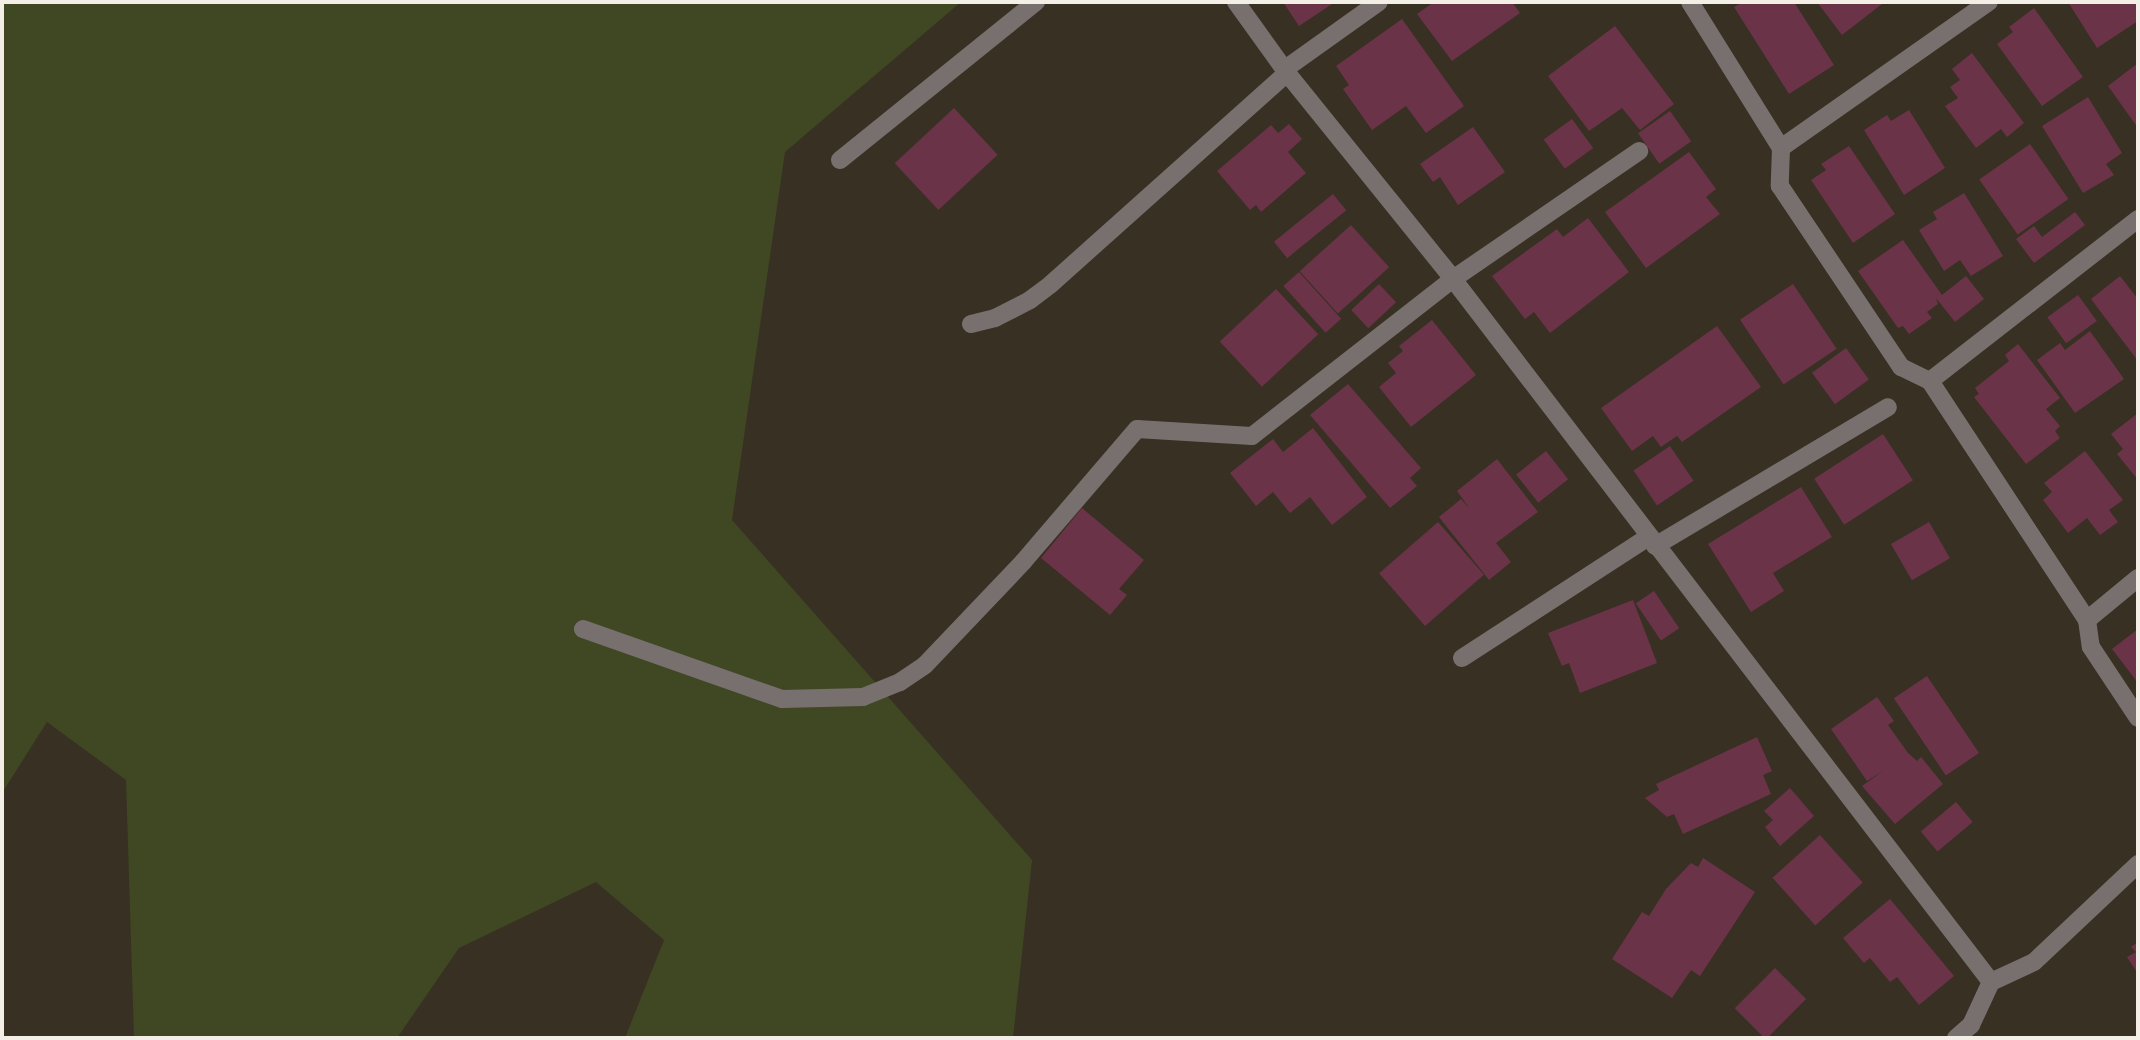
<!DOCTYPE html>
<style>
body{margin:0}
#map{position:relative;width:2140px;height:1040px;overflow:hidden;background:#373023;font-family:"Noto Sans",sans-serif}
div>[style]{position:absolute}
[style*='--x']{left:calc(var(--x)*1px);top:calc(var(--y)*1px);width:calc(var(--w)*1px);rotate:calc(var(--a)*1deg)}
.green>*{inset:0;background:#3f4822}
.building>*{inset:0;background:#6b3348;transform-origin:0 0}
.street>*{height:18px;margin:-9px;padding:0 9px;transform-origin:9px;border-radius:9px;background:#78706e}
span{translate:-50% -50%;white-space:nowrap;text-align:center;line-height:1.15;-webkit-text-stroke:5px #2d261a;paint-order:stroke}
.frame{position:absolute;inset:0;border:4px solid #f3efe7;pointer-events:none}
</style>
<div id="map">
<div class="green">
<div style="clip-path:polygon(2px 2px,961px 2px,785px 152px,732px 520px,1032px 860px,1013px 1038px,625px 1038px,664px 940px,596px 882px,459px 948px,397px 1038px,134px 1038px,126px 780px,47px 722px,2px 793px)"></div>
</div>
<div class="building">
<div style="clip-path:polygon(1283px 2px,1335px 2px,1299px 26px)"></div>
<div style="clip-path:polygon(1434px 2px,1512px 2px,1520px 13px,1452px 61px,1417px 14px)"></div>
<div style="clip-path:polygon(1743px 2px,1794px 2px,1834px 65px,1789px 94px,1734px 7px)"></div>
<div style="clip-path:polygon(1817px 2px,1880px 2px,1882px 4px,1842px 35px)"></div>
<div style="clip-path:polygon(2068px 2px,2138px 2px,2138px 21px,2097px 48px)"></div>
<div style="clip-path:polygon(2034px 8px,2083px 77px,2042px 106px,1997px 44px,2013px 32px,2009px 27px)"></div>
<div style="clip-path:polygon(1402px 19px,1464px 106px,1426px 133px,1406px 106px,1372px 130px,1343px 89px,1349px 85px,1336px 66px)"></div>
<div style="clip-path:polygon(1615px 26px,1674px 104px,1640px 130px,1622px 108px,1589px 131px,1548px 76px)"></div>
<div style="clip-path:polygon(1972px 53px,2024px 123px,2007px 137px,2001px 129px,1976px 148px,1945px 106px,1958px 98px,1950px 87px,1960px 80px,1952px 69px)"></div>
<div style="clip-path:polygon(2138px 63px,2138px 128px,2108px 86px)"></div>
<div style="clip-path:polygon(2088px 97px,2122px 153px,2106px 164px,2114px 175px,2083px 193px,2042px 126px)"></div>
<div style="left:954px;top:108px;width:64px;height:81px;rotate:47deg"></div>
<div style="clip-path:polygon(1909px 110px,1945px 168px,1904px 195px,1864px 130px,1887px 115px,1891px 121px)"></div>
<div style="left:1670px;top:111px;width:37px;height:39px;rotate:55deg"></div>
<div style="left:1572px;top:119px;width:36px;height:35px;rotate:54deg"></div>
<div style="clip-path:polygon(1289px 124px,1302px 139px,1288px 152px,1306px 173px,1261px 212px,1256px 205px,1250px 210px,1217px 171px,1271px 125px,1278px 133px)"></div>
<div style="clip-path:polygon(1473px 127px,1505px 172px,1458px 205px,1440px 177px,1433px 182px,1420px 164px)"></div>
<div style="left:2030px;top:144px;width:67px;height:62px;rotate:55deg"></div>
<div style="clip-path:polygon(1849px 146px,1895px 214px,1853px 243px,1811px 180px,1826px 170px,1821px 164px)"></div>
<div style="clip-path:polygon(1689px 152px,1716px 189px,1706px 197px,1720px 214px,1646px 268px,1605px 212px)"></div>
<div style="clip-path:polygon(1964px 193px,2003px 256px,1971px 276px,1960px 260px,1944px 271px,1919px 230px,1937px 219px,1933px 212px)"></div>
<div style="left:1333px;top:194px;width:21px;height:76px;rotate:51deg"></div>
<div style="clip-path:polygon(2075px 212px,2085px 225px,2034px 263px,2016px 239px,2034px 226px,2042px 237px)"></div>
<div style="clip-path:polygon(1588px 218px,1629px 272px,1550px 333px,1534px 312px,1525px 319px,1492px 276px,1557px 229px,1563px 237px)"></div>
<div style="left:1351px;top:225px;width:57px;height:69px;rotate:48deg"></div>
<div style="clip-path:polygon(1903px 240px,1942px 295px,1966px 276px,1984px 299px,1955px 322px,1936px 298px,1938px 304px,1927px 312px,1932px 318px,1909px 334px,1903px 326px,1898px 328px,1858px 271px)"></div>
<div style="left:1299px;top:272px;width:63px;height:21px;rotate:48deg"></div>
<div style="clip-path:polygon(2120px 276px,2138px 299px,2138px 361px,2091px 299px)"></div>
<div style="left:1379px;top:284px;width:25px;height:38px;rotate:47deg"></div>
<div style="left:1793px;top:284px;width:78px;height:64px;rotate:56deg"></div>
<div style="left:1276px;top:289px;width:62px;height:77px;rotate:47deg"></div>
<div style="left:2078px;top:295px;width:32px;height:38px;rotate:54deg"></div>
<div style="clip-path:polygon(1432px 320px,1476px 375px,1411px 427px,1379px 387px,1396px 373px,1388px 363px,1403px 351px,1399px 346px)"></div>
<div style="clip-path:polygon(1717px 326px,1761px 387px,1682px 442px,1677px 436px,1661px 447px,1653px 436px,1632px 451px,1601px 408px)"></div>
<div style="clip-path:polygon(2090px 331px,2124px 379px,2075px 413px,2037px 360px,2060px 343px,2065px 350px)"></div>
<div style="clip-path:polygon(2018px 344px,2060px 398px,2046px 409px,2060px 426px,2055px 431px,2060px 438px,2026px 464px,1974px 397px,1979px 394px,1975px 388px,2009px 361px,2005px 355px)"></div>
<div style="left:1846px;top:348px;width:39px;height:42px;rotate:54deg"></div>
<div style="clip-path:polygon(1348px 384px,1421px 468px,1410px 478px,1417px 486px,1390px 508px,1310px 415px)"></div>
<div style="clip-path:polygon(2138px 413px,2138px 480px,2117px 454px,2123px 449px,2111px 434px)"></div>
<div style="clip-path:polygon(1313px 428px,1367px 497px,1332px 525px,1310px 497px,1290px 513px,1273px 492px,1256px 506px,1230px 473px,1273px 439px,1283px 452px)"></div>
<div style="left:1883px;top:434px;width:55px;height:82px;rotate:57deg"></div>
<div style="left:1670px;top:446px;width:42px;height:44px;rotate:56deg"></div>
<div style="left:1546px;top:451px;width:36px;height:38px;rotate:52deg"></div>
<div style="clip-path:polygon(2085px 451px,2123px 500px,2109px 510px,2118px 522px,2100px 535px,2087px 518px,2068px 533px,2043px 500px,2052px 492px,2044px 483px)"></div>
<div style="clip-path:polygon(1497px 459px,1538px 512px,1496px 543px,1511px 562px,1489px 580px,1439px 517px,1461px 499px,1470px 509px,1457px 491px)"></div>
<div style="clip-path:polygon(1801px 487px,1832px 537px,1773px 573px,1784px 591px,1751px 612px,1708px 544px)"></div>
<div style="clip-path:polygon(1082px 508px,1144px 560px,1119px 589px,1127px 595px,1110px 615px,1041px 558px)"></div>
<div style="left:1438px;top:522px;width:70px;height:78px;rotate:49deg"></div>
<div style="left:1929px;top:522px;width:42px;height:44px;rotate:60deg"></div>
<div style="left:1654px;top:591px;width:45px;height:22px;rotate:56deg"></div>
<div style="clip-path:polygon(1633px 600px,1657px 663px,1580px 693px,1569px 663px,1562px 666px,1548px 633px)"></div>
<div style="clip-path:polygon(2138px 629px,2138px 683px,2112px 649px)"></div>
<div style="left:1927px;top:676px;width:93px;height:40px;rotate:56deg"></div>
<div style="clip-path:polygon(1877px 697px,1894px 721px,1888px 725px,1908px 753px,1917px 761px,1921px 757px,1943px 784px,1895px 824px,1862px 786px,1883px 771px,1867px 781px,1831px 729px)"></div>
<div style="clip-path:polygon(1757px 737px,1772px 771px,1763px 775px,1771px 794px,1683px 834px,1674px 814px,1667px 817px,1645px 798px,1659px 790px,1656px 784px)"></div>
<div style="clip-path:polygon(1790px 788px,1814px 816px,1780px 846px,1765px 827px,1773px 820px,1764px 811px)"></div>
<div style="left:1956px;top:802px;width:26px;height:46px;rotate:50deg"></div>
<div style="left:1820px;top:835px;width:64px;height:64px;rotate:48deg"></div>
<div style="clip-path:polygon(1703px 858px,1755px 892px,1700px 976px,1691px 970px,1672px 998px,1612px 959px,1642px 912px,1649px 916px,1666px 889px,1691px 863px,1698px 867px)"></div>
<div style="clip-path:polygon(1890px 899px,1954px 976px,1919px 1005px,1897px 977px,1890px 982px,1870px 958px,1864px 963px,1843px 938px)"></div>
<div style="clip-path:polygon(2138px 942px,2138px 974px,2127px 957px,2136px 952px,2131px 947px)"></div>
<div style="left:1775px;top:968px;width:44px;height:57px;rotate:45deg"></div>
</div>
<div class="street">
<div style="--x:1236;--y:2;--w:87;--a:54.3"></div>
<div style="--x:1287;--y:73;--w:265;--a:51.1"></div>
<div style="--x:1453;--y:279;--w:885;--a:52.57"></div>
<div style="--x:1690;--y:2;--w:172;--a:58.1"></div>
<div style="--x:1781;--y:148;--w:38;--a:92"></div>
<div style="--x:1780;--y:186;--w:218;--a:56.2"></div>
<div style="--x:1901;--y:367;--w:32;--a:26"></div>
<div style="--x:1285;--y:69;--w:115;--a:-35.5"></div>
<div style="--x:1781;--y:148;--w:254;--a:-35.1"></div>
<div style="--x:840;--y:160;--w:252;--a:-38.9"></div>
<div style="--x:2138;--y:219;--w:264;--a:142.1"></div>
<div style="--x:1930;--y:381;--w:286;--a:56.7"></div>
<div style="--x:2087;--y:620;--w:66;--a:-39.5"></div>
<div style="--x:971;--y:324;--w:25;--a:-14"></div>
<div style="--x:995;--y:318;--w:39;--a:-27"></div>
<div style="--x:1030;--y:300;--w:26;--a:-37"></div>
<div style="--x:1051;--y:284;--w:317;--a:-41.8"></div>
<div style="--x:1655;--y:546;--w:271;--a:-30.8"></div>
<div style="--x:2087;--y:620;--w:27;--a:82"></div>
<div style="--x:2091;--y:647;--w:85;--a:56.5"></div>
<div style="--x:583;--y:629;--w:211;--a:19.4"></div>
<div style="--x:782;--y:699;--w:81;--a:-1.4"></div>
<div style="--x:863;--y:697;--w:40;--a:-22"></div>
<div style="--x:900;--y:682;--w:30;--a:-34"></div>
<div style="--x:925;--y:665;--w:142;--a:-46.4"></div>
<div style="--x:1023;--y:562;--w:175;--a:-49.4"></div>
<div style="--x:1137;--y:429;--w:115;--a:3.5"></div>
<div style="--x:1252;--y:436;--w:255;--a:-38"></div>
<div style="--x:1453;--y:279;--w:226;--a:-34.5"></div>
<div style="--x:1462;--y:658;--w:222;--a:-33"></div>
<div style="--x:1956;--y:1038;--w:20;--a:-41"></div>
<div style="--x:1971;--y:1025;--w:47;--a:-65.1"></div>
<div style="--x:1991;--y:982;--w:47;--a:-24.9"></div>
<div style="--x:2034;--y:962;--w:143;--a:-43.3"></div>
</div>
<div class="frame"></div>
</div>
